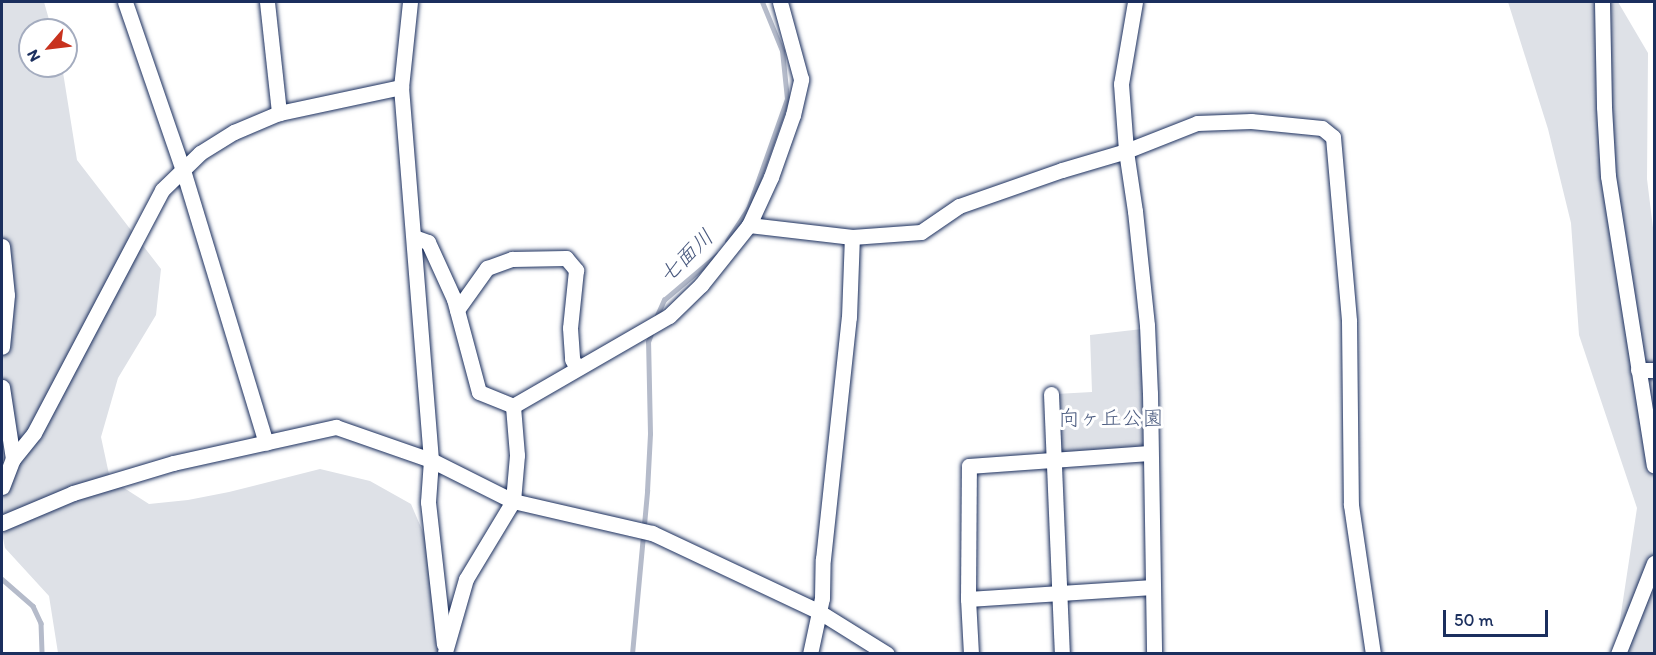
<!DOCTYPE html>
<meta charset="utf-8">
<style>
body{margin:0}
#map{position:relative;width:1656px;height:655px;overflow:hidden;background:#fff;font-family:Itim,"Klee One",sans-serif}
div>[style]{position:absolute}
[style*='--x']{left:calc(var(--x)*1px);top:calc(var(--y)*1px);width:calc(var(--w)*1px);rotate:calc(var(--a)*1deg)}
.green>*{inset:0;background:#dee1e7}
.stream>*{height:4.5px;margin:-2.25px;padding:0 2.25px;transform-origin:2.25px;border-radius:2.25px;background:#b5bbca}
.roads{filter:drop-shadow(0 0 2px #1b2f5e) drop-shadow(0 0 2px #1b2f5e)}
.minor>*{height:15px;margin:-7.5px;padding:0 7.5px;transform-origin:7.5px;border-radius:7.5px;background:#fff}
span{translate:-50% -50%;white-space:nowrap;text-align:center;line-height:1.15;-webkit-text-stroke:6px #fff;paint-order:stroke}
.park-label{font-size:21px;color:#4c5c80}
.water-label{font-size:22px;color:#49597e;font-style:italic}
.frame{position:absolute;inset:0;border:3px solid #1b2f5e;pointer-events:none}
.north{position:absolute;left:18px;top:18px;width:60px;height:60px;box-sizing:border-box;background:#fff;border:2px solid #a4acbf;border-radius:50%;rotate:242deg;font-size:16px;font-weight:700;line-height:24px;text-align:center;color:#1b2f5e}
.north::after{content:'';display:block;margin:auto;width:21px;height:27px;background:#c8321e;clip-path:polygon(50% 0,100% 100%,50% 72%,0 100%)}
.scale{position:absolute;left:1443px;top:610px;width:105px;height:27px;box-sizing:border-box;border:3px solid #1b2f5e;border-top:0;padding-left:8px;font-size:18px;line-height:21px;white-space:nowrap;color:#1b2f5e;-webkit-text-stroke:4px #fff;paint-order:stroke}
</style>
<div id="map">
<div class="green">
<div style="clip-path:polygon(2px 2px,44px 2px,52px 30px,30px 30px,30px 66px,62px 66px,77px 160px,161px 269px,156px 315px,118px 378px,101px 437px,110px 479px,149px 504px,188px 500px,229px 492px,320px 469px,370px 481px,411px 504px,438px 567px,444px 653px,58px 653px,49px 596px,5px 548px,2px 533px)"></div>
<div style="clip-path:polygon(1508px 2px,1618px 2px,1648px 53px,1647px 179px,1654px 236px,1654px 653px,1615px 653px,1637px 508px,1579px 335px,1571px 223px,1548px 129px)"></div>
<div style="clip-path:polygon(1142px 329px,1143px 448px,1059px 453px,1056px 394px,1092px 392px,1090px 335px)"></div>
</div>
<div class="stream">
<div style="--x:727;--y:241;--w:38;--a:-57"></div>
<div style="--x:748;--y:209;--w:117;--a:-70.5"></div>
<div style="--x:787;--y:99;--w:48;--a:-95.9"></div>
<div style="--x:782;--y:51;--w:53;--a:-112.2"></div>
<div style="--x:655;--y:320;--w:22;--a:-66"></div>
<div style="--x:664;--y:300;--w:70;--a:-40.3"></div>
<div style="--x:2;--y:579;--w:41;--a:41.1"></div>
<div style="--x:33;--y:606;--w:19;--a:65"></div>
<div style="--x:41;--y:623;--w:31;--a:88"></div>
<div style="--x:632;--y:654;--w:164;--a:-84.7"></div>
<div style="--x:647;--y:491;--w:57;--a:-87"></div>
<div style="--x:650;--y:434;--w:92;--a:-91.2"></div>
<div style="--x:648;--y:342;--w:12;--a:-70"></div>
</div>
<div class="roads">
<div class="minor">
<div style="--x:125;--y:2;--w:178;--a:71"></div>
<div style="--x:183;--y:170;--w:285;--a:73.1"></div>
<div style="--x:267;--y:2;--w:112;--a:83.8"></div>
<div style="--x:410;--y:2;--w:85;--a:96"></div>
<div style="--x:401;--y:87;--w:374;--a:85.4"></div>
<div style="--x:431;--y:460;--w:42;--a:94.1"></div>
<div style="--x:428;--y:502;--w:143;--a:83.6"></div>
<div style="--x:1135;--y:2;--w:83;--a:99.7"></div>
<div style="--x:1121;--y:84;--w:67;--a:85.7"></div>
<div style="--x:1126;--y:151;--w:61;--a:81.5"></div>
<div style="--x:1135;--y:211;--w:115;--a:84"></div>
<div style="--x:1147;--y:325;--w:68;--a:87.5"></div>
<div style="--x:1150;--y:393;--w:261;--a:89.1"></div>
<div style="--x:1602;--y:2;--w:105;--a:88.9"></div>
<div style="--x:1604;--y:107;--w:69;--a:86.7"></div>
<div style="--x:1608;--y:176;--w:293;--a:81"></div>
<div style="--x:749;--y:225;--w:104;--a:6.6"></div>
<div style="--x:852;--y:237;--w:69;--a:-4.1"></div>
<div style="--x:921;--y:232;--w:46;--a:-34.4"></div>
<div style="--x:959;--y:206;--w:109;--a:-19.3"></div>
<div style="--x:1062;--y:170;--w:67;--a:-16.5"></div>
<div style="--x:1126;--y:151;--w:76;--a:-21.5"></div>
<div style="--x:1197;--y:123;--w:54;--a:-2.1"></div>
<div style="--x:1251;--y:121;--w:71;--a:5.6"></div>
<div style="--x:1322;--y:128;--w:14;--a:39"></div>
<div style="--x:1333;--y:137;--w:185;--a:85"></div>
<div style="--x:1349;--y:321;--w:184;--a:89.4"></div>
<div style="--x:1351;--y:505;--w:151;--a:81.6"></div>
<div style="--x:414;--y:237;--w:15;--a:20"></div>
<div style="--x:428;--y:242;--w:63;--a:65.5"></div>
<div style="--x:454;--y:299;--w:96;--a:75"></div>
<div style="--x:479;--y:392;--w:37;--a:22"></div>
<div style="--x:2;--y:246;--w:49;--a:84.2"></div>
<div style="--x:7;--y:295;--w:52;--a:95.5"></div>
<div style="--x:457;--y:310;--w:52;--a:-54.5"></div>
<div style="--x:487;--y:268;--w:27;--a:-20"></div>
<div style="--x:512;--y:259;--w:54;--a:-1.1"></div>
<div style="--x:566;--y:258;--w:16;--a:50"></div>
<div style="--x:576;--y:270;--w:58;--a:95.9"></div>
<div style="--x:570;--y:328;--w:31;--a:86"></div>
<div style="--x:572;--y:359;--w:10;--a:61"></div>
<div style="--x:1638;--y:370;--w:16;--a:0"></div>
<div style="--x:2;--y:387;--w:73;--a:81.3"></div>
<div style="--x:1051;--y:394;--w:260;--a:87.6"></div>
<div style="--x:2;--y:487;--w:30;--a:-69"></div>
<div style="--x:13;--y:459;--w:33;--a:-51"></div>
<div style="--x:34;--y:433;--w:275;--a:-62.2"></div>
<div style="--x:162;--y:190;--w:53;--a:-44.2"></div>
<div style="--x:200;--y:153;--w:40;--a:-32"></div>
<div style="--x:234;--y:132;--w:49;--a:-22.9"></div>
<div style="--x:279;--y:113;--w:125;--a:-12"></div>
<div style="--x:2;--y:523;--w:77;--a:-22.9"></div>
<div style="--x:73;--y:493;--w:104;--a:-16.7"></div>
<div style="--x:173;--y:463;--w:167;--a:-12.5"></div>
<div style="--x:336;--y:427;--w:101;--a:19.2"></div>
<div style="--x:431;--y:460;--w:92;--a:26.6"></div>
<div style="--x:513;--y:501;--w:143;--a:13"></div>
<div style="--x:652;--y:533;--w:183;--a:25.2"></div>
<div style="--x:818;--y:611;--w:81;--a:31.9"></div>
<div style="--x:968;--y:599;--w:185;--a:-3.7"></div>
<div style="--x:445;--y:652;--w:76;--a:-74"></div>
<div style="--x:466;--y:579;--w:91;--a:-58.9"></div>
<div style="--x:513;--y:501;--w:46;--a:-85"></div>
<div style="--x:517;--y:455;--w:49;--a:-94.7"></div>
<div style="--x:513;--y:406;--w:180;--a:-30"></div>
<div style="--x:669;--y:316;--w:45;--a:-44.1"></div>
<div style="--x:701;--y:285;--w:77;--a:-51.3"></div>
<div style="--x:749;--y:225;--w:53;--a:-65.4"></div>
<div style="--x:771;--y:177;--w:66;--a:-70.5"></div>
<div style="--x:793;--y:115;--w:37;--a:-77"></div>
<div style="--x:801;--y:79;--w:80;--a:-105.3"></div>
<div style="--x:810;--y:654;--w:57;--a:-77.9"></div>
<div style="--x:822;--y:598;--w:39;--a:-89"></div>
<div style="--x:823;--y:559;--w:243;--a:-83.9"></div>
<div style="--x:849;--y:317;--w:80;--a:-87.9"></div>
<div style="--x:971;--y:654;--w:55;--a:-93.1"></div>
<div style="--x:968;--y:599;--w:133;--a:-89.6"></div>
<div style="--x:969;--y:466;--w:180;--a:-4.1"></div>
<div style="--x:1618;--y:654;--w:98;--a:-68.4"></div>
</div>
</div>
<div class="park-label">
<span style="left:1111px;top:418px">向ヶ丘公園</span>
</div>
<div class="water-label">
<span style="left:686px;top:256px;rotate:-44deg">七面川</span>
</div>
<div class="frame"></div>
<div class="north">N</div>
<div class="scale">50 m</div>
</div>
